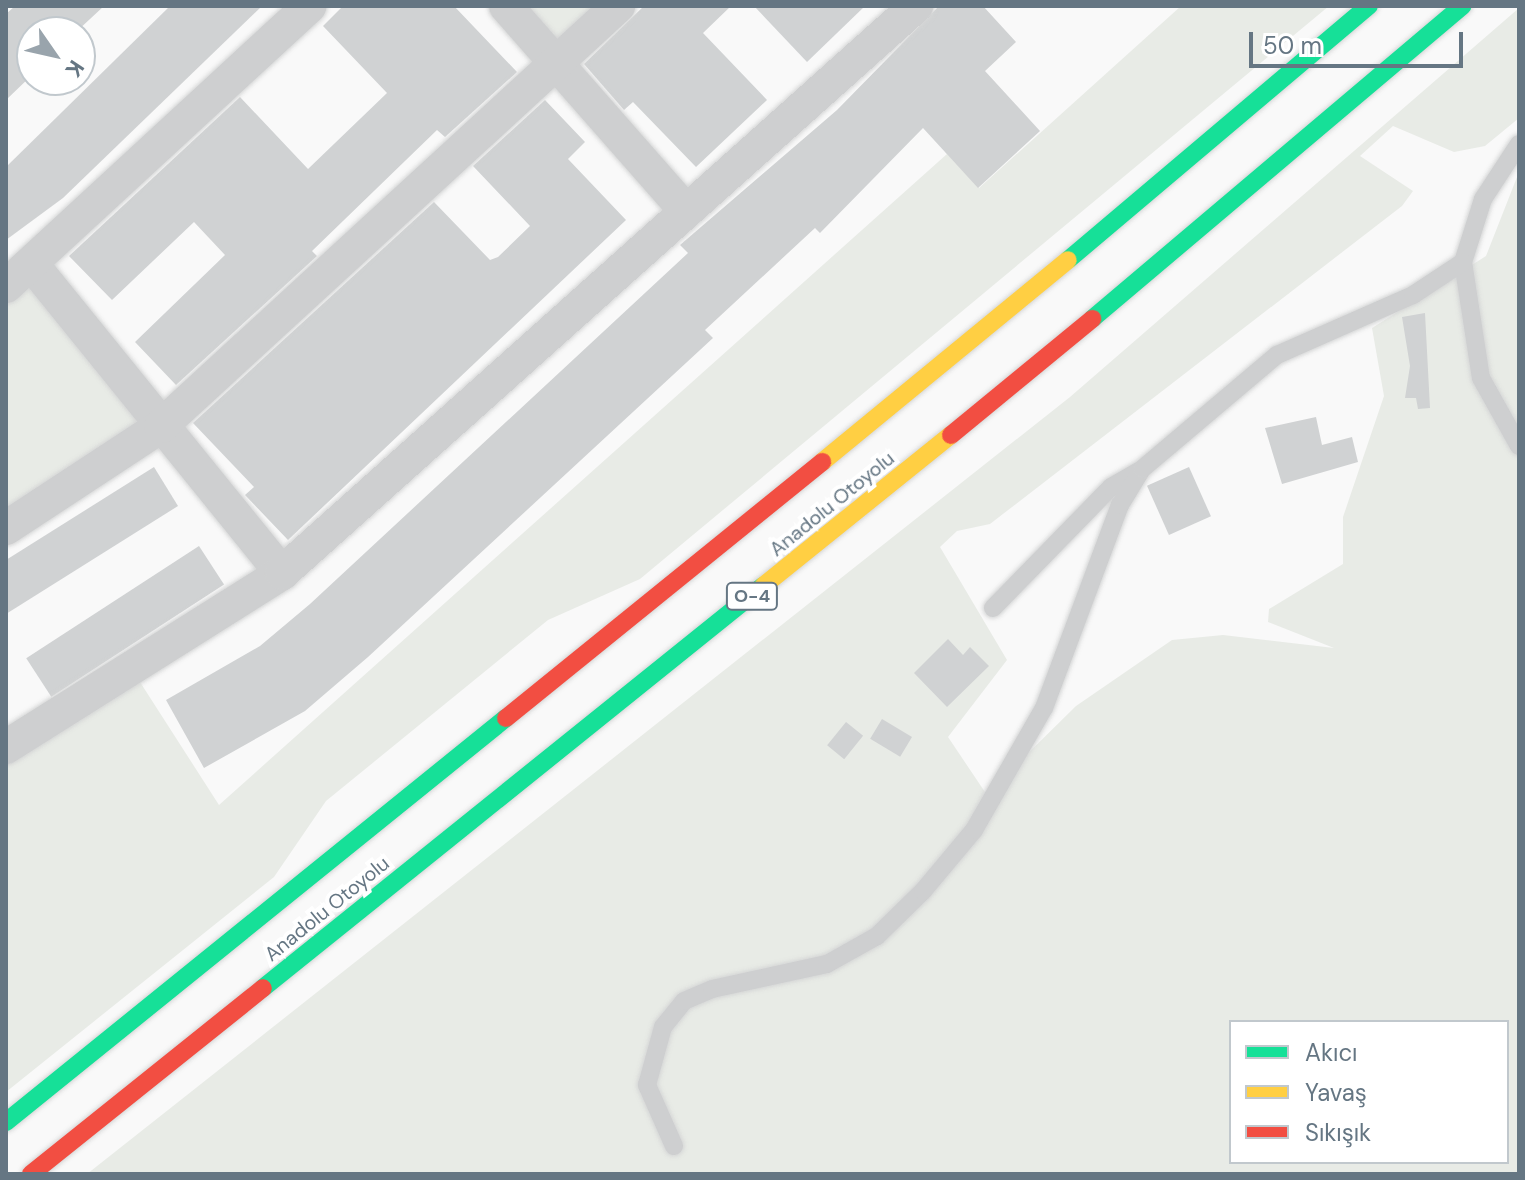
<!DOCTYPE html>
<meta charset="utf-8">
<style>
body{margin:0}
#map{position:relative;width:1525px;height:1180px;overflow:hidden;background:#f9f9f9;font-family:"DM Sans",sans-serif}
div>[style]{position:absolute}
[style*='--x']{left:calc(var(--x)*1px);top:calc(var(--y)*1px);width:calc(var(--w)*1px);rotate:calc(var(--a)*1deg)}
.green>*{inset:0;background:#e8ebe6}
.building>*{inset:0;background:#d0d2d3;transform-origin:0 0}
.roads{filter:drop-shadow(0 0 2px #d5d6d6) drop-shadow(0 0 2px #d5d6d6)}
.lane>*{height:18px;margin:-9px;padding:0 9px;transform-origin:9px;border-radius:9px;background:#cecfd0}
.street>*{height:34px;margin:-17px;padding:0 17px;transform-origin:17px;border-radius:17px;background:#cecfd0}
.fast>*{height:18px;margin:-9px;padding:0 9px;transform-origin:9px;border-radius:9px;background:#16e098}
.slow>*{height:18px;margin:-9px;padding:0 9px;transform-origin:9px;border-radius:9px;background:#ffcf43}
.jam>*{height:18px;margin:-9px;padding:0 9px;transform-origin:9px;border-radius:9px;background:#f24e42}
span{translate:-50% -50%;white-space:nowrap;text-align:center;line-height:1.15;-webkit-text-stroke:8px #fff;paint-order:stroke}
.shield-label span{padding:2px 6px;background:#fff;border:2px solid;border-radius:6px;-webkit-text-stroke-width:0}
.shield-label{font-size:18px;color:#657683;font-weight:700}
.street-label{font-size:20px;color:#657683}
.frame{position:absolute;inset:0;border:8px solid #657683;pointer-events:none}
.legend{position:absolute;left:1229px;top:1020px;width:280px;height:144px;box-sizing:border-box;background:#fff;border:2px solid #c1c8cd;margin:0;padding:10px 14px;list-style:none;font-size:24px;color:#657683}
.legend li{display:flex;align-items:center;gap:16px;height:40px}
.legend b{width:40px;border:2px solid #c1c8cd}
.north{position:absolute;left:16px;top:16px;width:80px;height:80px;box-sizing:border-box;background:#fff;border:2px solid #c1c8cd;border-radius:50%;rotate:124deg;font-size:22px;font-weight:700;line-height:32px;text-align:center;color:#657683}
.north::after{content:'';display:block;margin:auto;width:28px;height:36px;background:#99a4ac;clip-path:polygon(50% 0,100% 100%,50% 72%,0 100%)}
.scale{position:absolute;left:1249px;top:32px;width:214px;height:36px;box-sizing:border-box;border:4px solid #657683;border-top:0;padding-left:10px;font-size:24px;line-height:28px;white-space:nowrap;color:#657683;-webkit-text-stroke:6px #fff;paint-order:stroke}
</style>
<div id="map">
<div class="green">
<div style="clip-path:polygon(506px 6px,618px 6px,562px 62px)"></div>
<div style="clip-path:polygon(1181px 6px,1329px 6px,640px 579px,548px 620px,326px 801px,274px 877px,6px 1092px,6px 747px,131px 668px,219px 805px,947px 154px,979px 188px)"></div>
<div style="clip-path:polygon(evenodd,1519px 8px,1519px 118px,1485px 146px,1454px 152px,1393px 126px,1360px 156px,1413px 191px,1402px 206px,990px 524px,957px 531px,940px 547px,1007px 660px,948px 737px,991px 801px,1007px 774px,1076px 706px,1172px 640px,1223px 635px,1334px 648px,1268px 622px,1269px 609px,1343px 564px,1343px 517px,1384px 396px,1372px 328px,1486px 256px,1519px 172px,1519px 1174px,87px 1174px,1070px 397px,1519px 8px,1231px 1022px,1507px 1022px,1507px 1162px,1231px 1162px,1231px 1022px)"></div>
<div style="clip-path:polygon(34px 267px,161px 426px,6px 528px,6px 286px)"></div>
</div>
<div class="building">
<div style="clip-path:polygon(15px 6px,104px 6px,76px 32px,32px 32px,32px 75px,6px 100px,6px 14px)"></div>
<div style="clip-path:polygon(170px 6px,262px 6px,63px 198px,6px 240px,6px 167px)"></div>
<div style="clip-path:polygon(343px 6px,454px 6px,517px 72px,445px 137px,437px 130px,312px 251px,317px 256px,176px 385px,135px 342px,225px 255px,194px 222px,112px 300px,69px 256px,240px 97px,308px 169px,387px 93px,323px 26px)"></div>
<div style="clip-path:polygon(644px 6px,731px 6px,703px 33px,767px 100px,696px 167px,633px 102px,624px 110px,584px 64px)"></div>
<div style="clip-path:polygon(754px 6px,865px 6px,807px 62px)"></div>
<div style="clip-path:polygon(939px 6px,983px 6px,1016px 42px,985px 71px,1040px 131px,978px 188px,923px 128px,820px 233px,815px 228px,705px 330px,713px 338px,368px 657px,305px 711px,204px 768px,166px 700px,260px 646px,310px 604px,688px 253px,680px 245px,837px 110px)"></div>
<div style="clip-path:polygon(545px 100px,585px 142px,568px 159px,626px 220px,288px 540px,245px 495px,254px 487px,193px 423px,434px 202px,490px 260px,498px 257px,530px 226px,473px 166px)"></div>
<div style="clip-path:polygon(1425px 313px,1430px 408px,1418px 409px,1416px 398px,1405px 398px,1410px 366px,1402px 317px)"></div>
<div style="clip-path:polygon(1316px 417px,1322px 445px,1352px 437px,1358px 462px,1282px 484px,1265px 428px)"></div>
<div style="clip-path:polygon(154px 467px,178px 506px,6px 614px,6px 560px)"></div>
<div style="left:1189px;top:467px;width:54px;height:46px;rotate:66deg"></div>
<div style="left:199px;top:546px;width:46px;height:206px;rotate:57deg"></div>
<div style="clip-path:polygon(948px 639px,963px 655px,970px 647px,989px 666px,947px 707px,914px 673px)"></div>
<div style="left:882px;top:719px;width:35px;height:23px;rotate:31deg"></div>
<div style="left:846px;top:722px;width:22px;height:30px;rotate:39deg"></div>
</div>
<div class="roads">
<div class="lane">
<div style="--x:1519;--y:144;--w:66;--a:123.2"></div>
<div style="--x:1483;--y:199;--w:66;--a:107.6"></div>
<div style="--x:1463;--y:262;--w:117;--a:81.2"></div>
<div style="--x:1481;--y:378;--w:78;--a:60.8"></div>
<div style="--x:993;--y:608;--w:169;--a:-45.7"></div>
<div style="--x:1111;--y:487;--w:32;--a:-30"></div>
<div style="--x:674;--y:1146;--w:67;--a:-113.9"></div>
<div style="--x:647;--y:1085;--w:60;--a:-74.6"></div>
<div style="--x:663;--y:1027;--w:33;--a:-51"></div>
<div style="--x:684;--y:1001;--w:30;--a:-23"></div>
<div style="--x:712;--y:989;--w:118;--a:-12.3"></div>
<div style="--x:827;--y:964;--w:57;--a:-29.2"></div>
<div style="--x:877;--y:936;--w:64;--a:-44.4"></div>
<div style="--x:923;--y:891;--w:80;--a:-50.1"></div>
<div style="--x:974;--y:830;--w:141;--a:-60.2"></div>
<div style="--x:1044;--y:708;--w:217;--a:-69.5"></div>
<div style="--x:1120;--y:505;--w:42;--a:-58.6"></div>
<div style="--x:1142;--y:469;--w:177;--a:-40.2"></div>
<div style="--x:1277;--y:355;--w:149;--a:-23.8"></div>
<div style="--x:1413;--y:295;--w:60;--a:-33.4"></div>
</div>
<div class="street">
<div style="--x:506;--y:6;--w:273;--a:48.7"></div>
<div style="--x:34;--y:267;--w:394;--a:51"></div>
<div style="--x:6;--y:286;--w:413;--a:-42.7"></div>
<div style="--x:6;--y:528;--w:186;--a:-33.3"></div>
<div style="--x:161;--y:426;--w:621;--a:-42.58"></div>
<div style="--x:6;--y:747;--w:326;--a:-32.2"></div>
<div style="--x:282;--y:573;--w:851;--a:-41.81"></div>
</div>
<div class="fast">
<div style="--x:1068;--y:260;--w:394;--a:-40.2"></div>
<div style="--x:1092;--y:319;--w:485;--a:-40.2"></div>
<div style="--x:263;--y:988;--w:642;--a:-38.8"></div>
<div style="--x:6;--y:1122;--w:643;--a:-38.94"></div>
</div>
<div class="slow">
<div style="--x:822;--y:462;--w:318;--a:-39.4"></div>
<div style="--x:763;--y:586;--w:241;--a:-38.8"></div>
</div>
<div class="jam">
<div style="--x:951;--y:435;--w:183;--a:-39.4"></div>
<div style="--x:506;--y:718;--w:407;--a:-39"></div>
<div style="--x:31;--y:1174;--w:297;--a:-38.7"></div>
</div>
</div>
<div class="shield-label">
<span style="left:752px;top:596px">O-4</span>
</div>
<div class="street-label">
<span style="left:832px;top:504px;rotate:-39deg">Anadolu Otoyolu</span>
<span style="left:327px;top:909px;rotate:-39deg">Anadolu Otoyolu</span>
</div>
<div class="frame"></div>
<ul class="legend">
<li><b style="height:10px;background:#16e098"></b>Akıcı</li>
<li><b style="height:10px;background:#ffcf43"></b>Yavaş</li>
<li><b style="height:10px;background:#f24e42"></b>Sıkışık</li>
</ul>
<div class="north">K</div>
<div class="scale">50 m</div>
</div>
